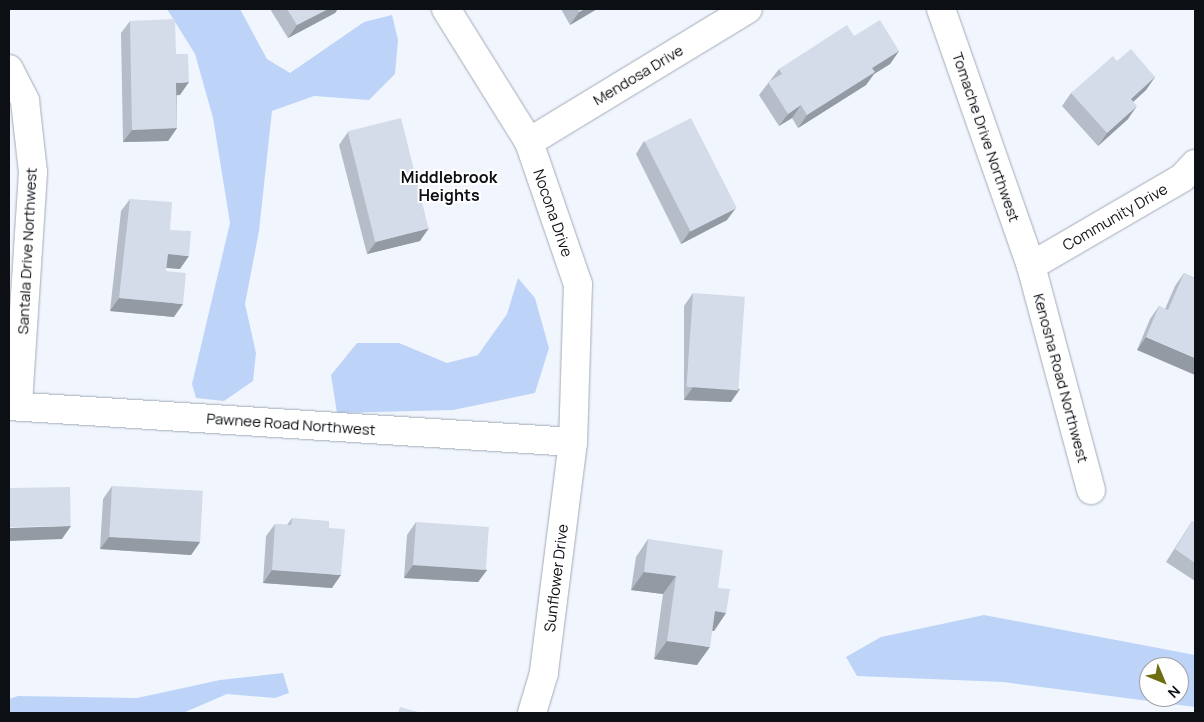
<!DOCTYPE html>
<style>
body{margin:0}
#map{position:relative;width:1204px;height:722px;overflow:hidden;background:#f1f6fe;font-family:Manrope,sans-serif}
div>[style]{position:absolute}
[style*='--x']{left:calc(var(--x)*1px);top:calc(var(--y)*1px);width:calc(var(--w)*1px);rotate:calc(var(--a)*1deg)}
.green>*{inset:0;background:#bdd4f8}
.roads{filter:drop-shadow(0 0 1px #a3abb7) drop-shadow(0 0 1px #a3abb7)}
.minor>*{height:28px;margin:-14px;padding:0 14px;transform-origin:14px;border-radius:14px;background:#fff}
.wall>*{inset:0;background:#b6bdc8}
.shaded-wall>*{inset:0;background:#949aa3}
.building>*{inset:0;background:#d4dce9;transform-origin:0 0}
span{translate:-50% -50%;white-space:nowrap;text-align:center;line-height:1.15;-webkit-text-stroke:4px #fff;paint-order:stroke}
.street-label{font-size:15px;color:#0c0f13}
.neighbourhood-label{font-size:16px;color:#0c0f13;font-weight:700}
.frame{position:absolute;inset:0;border:10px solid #0c0f13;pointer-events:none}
.north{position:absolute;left:1139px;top:657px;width:50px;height:50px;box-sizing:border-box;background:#fff;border:1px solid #9e9fa1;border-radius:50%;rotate:135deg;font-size:14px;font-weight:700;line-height:20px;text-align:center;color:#0c0f13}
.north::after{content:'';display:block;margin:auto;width:18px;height:22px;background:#6e6e10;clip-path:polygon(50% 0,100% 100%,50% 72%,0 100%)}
</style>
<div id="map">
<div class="green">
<div style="clip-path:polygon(167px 9px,240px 9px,267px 59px,290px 73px,364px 22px,392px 15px,398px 40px,395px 74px,369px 100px,314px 96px,272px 111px,259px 231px,245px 304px,256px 353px,253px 381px,224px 401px,196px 398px,192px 384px,230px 223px,213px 118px,195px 54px)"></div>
<div style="clip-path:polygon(518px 278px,535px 298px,549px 348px,535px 393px,453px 410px,337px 413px,331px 375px,357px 343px,399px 343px,447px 363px,478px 355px,507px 314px)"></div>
<div style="clip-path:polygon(evenodd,984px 615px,1195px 655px,1195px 707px,1003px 682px,857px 676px,846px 657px,881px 637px,984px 615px,1149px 667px,1179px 667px,1179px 697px,1149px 697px,1149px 667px)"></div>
<div style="clip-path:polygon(283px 673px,289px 693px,275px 698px,227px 694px,183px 713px,9px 713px,9px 699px,18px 696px,137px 698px,220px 680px)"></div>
</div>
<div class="roads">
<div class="minor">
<div style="--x:446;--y:9;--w:157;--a:58"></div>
<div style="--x:529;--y:142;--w:150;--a:71"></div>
<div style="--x:578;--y:284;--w:158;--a:91.8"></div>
<div style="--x:573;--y:442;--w:233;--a:97.2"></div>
<div style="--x:544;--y:673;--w:42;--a:106.7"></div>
<div style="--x:941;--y:9;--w:272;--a:70.7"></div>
<div style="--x:1031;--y:266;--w:232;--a:75"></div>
<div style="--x:9;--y:69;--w:36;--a:63"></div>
<div style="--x:25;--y:101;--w:71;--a:83.6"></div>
<div style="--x:33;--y:172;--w:234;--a:93.7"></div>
<div style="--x:529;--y:142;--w:256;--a:-31.3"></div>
<div style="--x:1031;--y:266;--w:175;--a:-30.2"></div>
<div style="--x:1182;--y:178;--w:19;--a:-47"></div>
<div style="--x:9;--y:406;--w:565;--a:3.65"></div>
</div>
</div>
<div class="wall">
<div style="clip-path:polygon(270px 9px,338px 9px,335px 13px,288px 38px)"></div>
<div style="clip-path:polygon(561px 9px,597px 9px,570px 25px)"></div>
<div style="clip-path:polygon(130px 21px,176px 54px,180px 95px,177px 95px,177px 128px,168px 141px,123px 142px,121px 33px)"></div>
<div style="clip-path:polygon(899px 51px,890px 64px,874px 74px,866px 85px,798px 128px,792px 118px,779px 126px,759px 95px,779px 69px)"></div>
<div style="clip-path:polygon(1117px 61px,1155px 77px,1146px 90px,1133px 102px,1128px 119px,1098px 146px,1062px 106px,1071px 93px)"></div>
<div style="clip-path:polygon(348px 132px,420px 241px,367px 254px,339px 145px)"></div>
<div style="clip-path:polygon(644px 141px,727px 220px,681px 244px,636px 154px)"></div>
<div style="clip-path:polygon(130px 199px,170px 230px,180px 269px,166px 268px,166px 271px,174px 317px,110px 311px,121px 211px)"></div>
<div style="clip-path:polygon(1184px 273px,1195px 278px,1137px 350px,1150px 319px,1159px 306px,1165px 309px,1175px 286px)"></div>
<div style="clip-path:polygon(693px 293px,731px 402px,684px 400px,684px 306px)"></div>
<div style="clip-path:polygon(112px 486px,200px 542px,191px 555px,100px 549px,103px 499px)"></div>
<div style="clip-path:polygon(292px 518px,329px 528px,332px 588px,263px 583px,266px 536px,275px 524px,287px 525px)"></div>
<div style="clip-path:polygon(1192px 521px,1195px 523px,1195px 581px,1166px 562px)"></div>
<div style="clip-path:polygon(416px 522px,487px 570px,478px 582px,404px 578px,407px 535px)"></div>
<div style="clip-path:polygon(648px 539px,718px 588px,726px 613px,714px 631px,712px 631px,697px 665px,654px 659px,663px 594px,631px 590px,636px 557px)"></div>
</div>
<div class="shaded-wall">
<div style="clip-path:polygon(328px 9px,338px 9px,335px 13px,288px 38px,297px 25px)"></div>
<div style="clip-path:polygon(585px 9px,597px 9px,570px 25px,579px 12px)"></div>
<div style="clip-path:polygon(899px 51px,890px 64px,874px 74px,866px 85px,798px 128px,807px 115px,872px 68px)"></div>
<div style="clip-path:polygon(1155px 77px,1146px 90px,1122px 112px,1131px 99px)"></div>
<div style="clip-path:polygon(189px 82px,180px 95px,167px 96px,176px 83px)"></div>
<div style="clip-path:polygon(801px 105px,792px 118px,779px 126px,788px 114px)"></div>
<div style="clip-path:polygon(1137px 106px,1128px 119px,1098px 146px,1107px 133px)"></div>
<div style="clip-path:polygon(177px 128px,168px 141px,123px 142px,132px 130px)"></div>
<div style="clip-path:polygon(736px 208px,727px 220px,681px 244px,690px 231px)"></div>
<div style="clip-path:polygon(429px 228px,420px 241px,367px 254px,376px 242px)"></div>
<div style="clip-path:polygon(168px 254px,189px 256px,180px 269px,159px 267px)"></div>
<div style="clip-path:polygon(119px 298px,183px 304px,174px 317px,110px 311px)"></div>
<div style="clip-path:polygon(1146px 337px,1195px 358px,1195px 375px,1137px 350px)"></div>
<div style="clip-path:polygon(693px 387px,740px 389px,731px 402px,684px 400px)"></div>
<div style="clip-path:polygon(71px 526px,62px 539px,9px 541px,9px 528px)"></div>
<div style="clip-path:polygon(109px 537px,200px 542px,191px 555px,100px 549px)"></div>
<div style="clip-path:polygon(413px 565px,487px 570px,478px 582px,404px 578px)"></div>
<div style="clip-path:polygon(272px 570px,341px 575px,332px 588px,263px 583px)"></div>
<div style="clip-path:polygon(644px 572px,676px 576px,663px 594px,631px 590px)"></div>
<div style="clip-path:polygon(715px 611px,726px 613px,714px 631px,702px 629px)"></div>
<div style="clip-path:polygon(667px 641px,710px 647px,697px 665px,654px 659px)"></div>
</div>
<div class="building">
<div style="clip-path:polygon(287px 9px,328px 9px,297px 25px)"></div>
<div style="clip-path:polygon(577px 9px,585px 9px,579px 12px)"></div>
<div style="clip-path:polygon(175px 19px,176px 54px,188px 54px,189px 82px,176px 83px,177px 128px,132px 130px,130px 21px)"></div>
<div style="clip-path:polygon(880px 20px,899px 51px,872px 68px,875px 72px,807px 115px,801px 105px,788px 114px,768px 82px,782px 74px,779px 69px,847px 25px,854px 36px)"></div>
<div style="clip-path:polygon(1131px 49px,1155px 77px,1131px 99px,1137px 106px,1107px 133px,1071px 93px,1113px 56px,1117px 61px)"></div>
<div style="left:401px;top:118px;width:114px;height:55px;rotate:76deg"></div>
<div style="left:691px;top:118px;width:101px;height:52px;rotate:63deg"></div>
<div style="clip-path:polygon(130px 199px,172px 202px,170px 230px,191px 231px,189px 256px,168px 254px,166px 271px,186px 273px,183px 304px,119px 298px)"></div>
<div style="clip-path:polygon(1184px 273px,1195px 278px,1195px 358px,1146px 337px,1159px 306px,1168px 310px)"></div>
<div style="left:693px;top:293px;width:52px;height:94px;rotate:4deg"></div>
<div style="left:112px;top:486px;width:91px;height:51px;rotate:3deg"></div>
<div style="left:70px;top:487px;width:39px;height:61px;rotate:89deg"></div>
<div style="clip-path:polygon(292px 518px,329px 521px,329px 528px,345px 529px,341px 575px,272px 570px,275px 524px,291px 525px)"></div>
<div style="clip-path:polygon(1192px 521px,1195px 523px,1195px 563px,1175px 549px)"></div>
<div style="left:416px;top:522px;width:73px;height:43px;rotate:4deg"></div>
<div style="clip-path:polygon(648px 539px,723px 550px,718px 588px,730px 589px,726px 613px,715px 611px,710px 647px,667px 641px,676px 576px,644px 572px)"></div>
<div style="clip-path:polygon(400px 707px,422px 713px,398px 713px)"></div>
</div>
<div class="street-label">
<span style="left:638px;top:75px;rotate:-31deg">Mendosa Drive</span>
<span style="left:986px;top:137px;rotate:71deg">Tomache Drive Northwest</span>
<span style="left:553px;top:213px;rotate:71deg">Nocona Drive</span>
<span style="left:1115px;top:217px;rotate:-30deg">Community Drive</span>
<span style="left:27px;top:251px;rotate:-87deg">Santala Drive Northwest</span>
<span style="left:1061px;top:378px;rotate:75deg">Kenosha Road Northwest</span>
<span style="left:291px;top:424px;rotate:4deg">Pawnee Road Northwest</span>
<span style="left:556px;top:578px;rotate:-83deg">Sunflower Drive</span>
</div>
<div class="neighbourhood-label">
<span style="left:449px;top:186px">Middlebrook<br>Heights</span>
</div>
<div class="frame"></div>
<div class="north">N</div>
</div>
